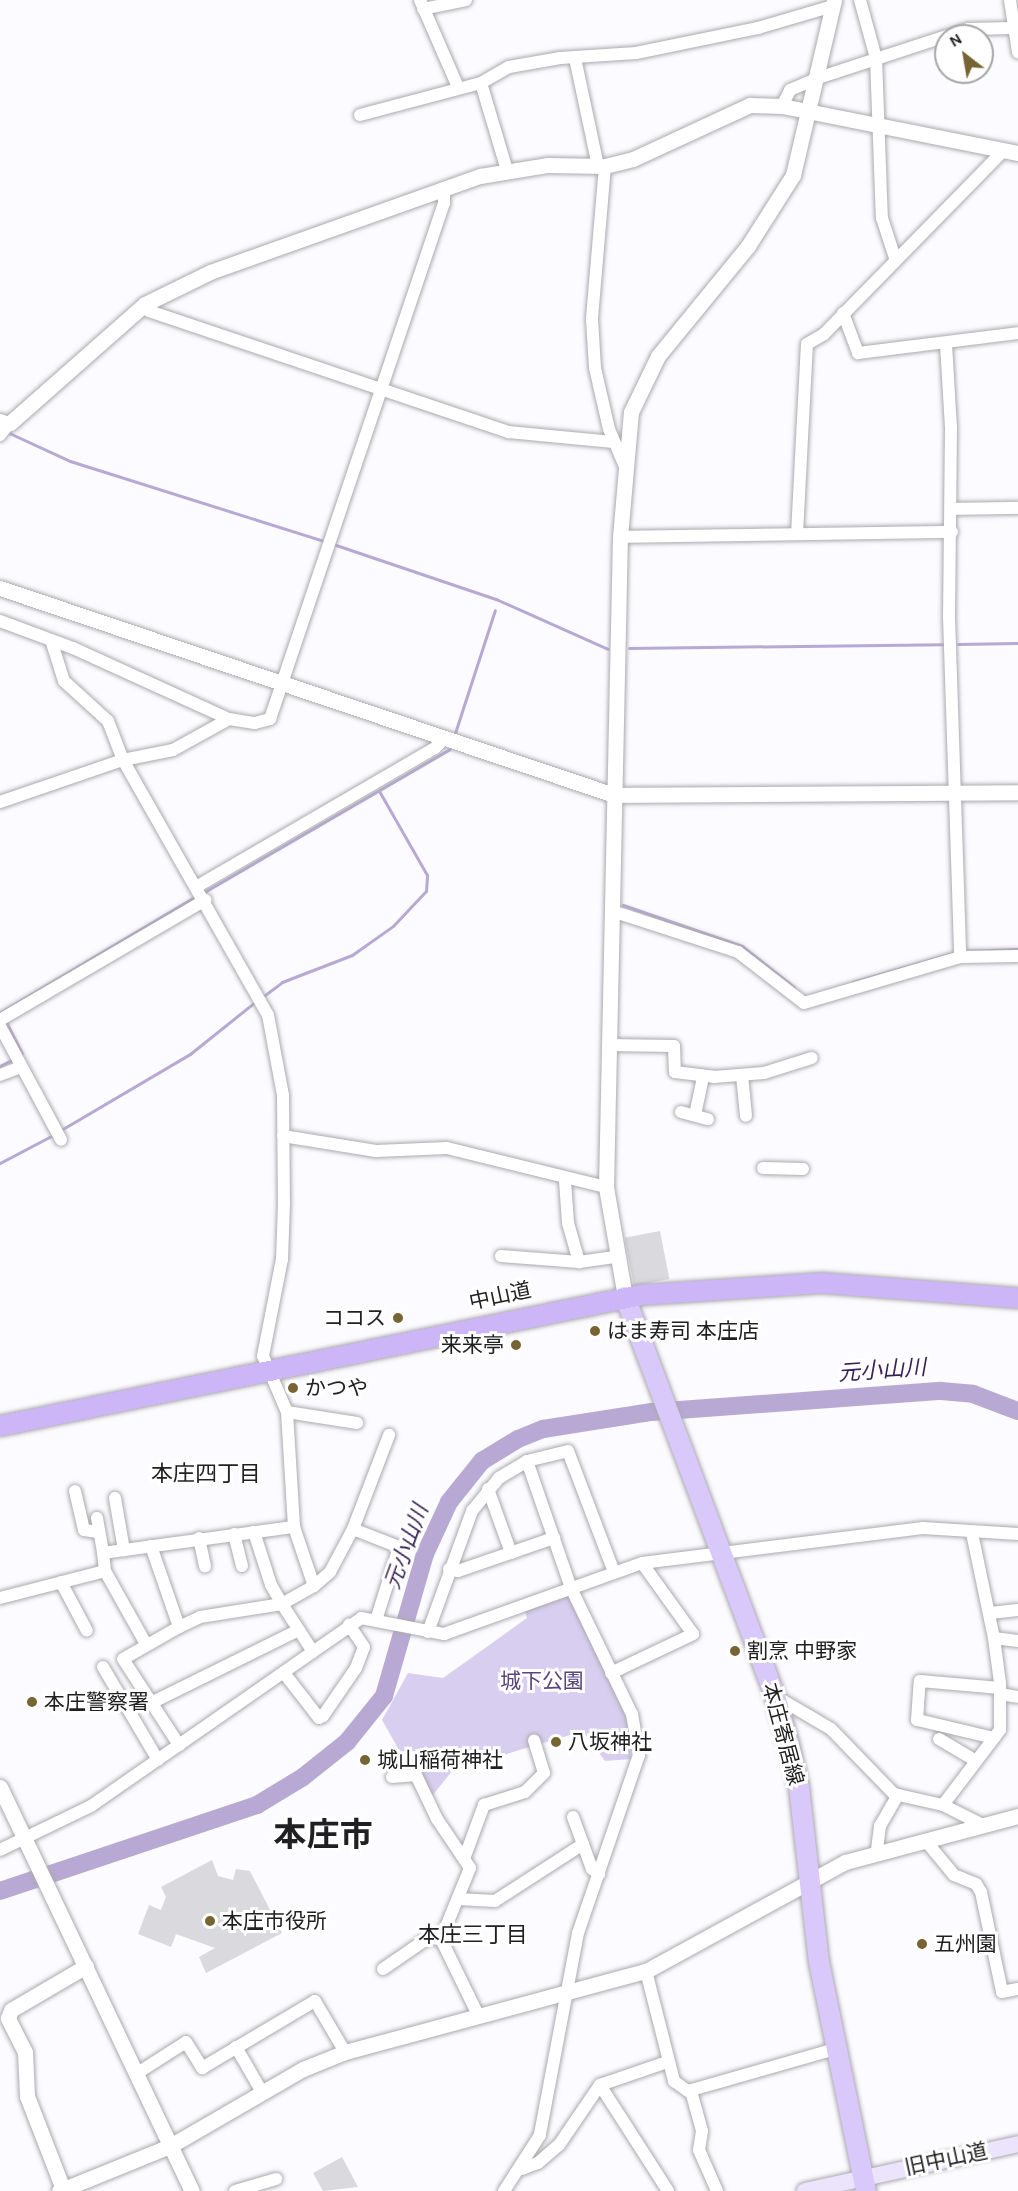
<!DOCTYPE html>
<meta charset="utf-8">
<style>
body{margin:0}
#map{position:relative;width:1018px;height:2191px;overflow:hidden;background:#fcfbff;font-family:Karla,"Noto Sans JP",sans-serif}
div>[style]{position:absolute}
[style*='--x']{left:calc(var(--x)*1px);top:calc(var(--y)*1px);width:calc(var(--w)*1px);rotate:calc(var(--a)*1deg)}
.green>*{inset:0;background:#d8cef0}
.stream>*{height:3px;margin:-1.5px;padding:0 1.5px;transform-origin:1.5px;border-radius:1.5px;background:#b7a9d4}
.river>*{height:18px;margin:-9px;padding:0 9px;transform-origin:9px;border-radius:9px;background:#b7a9d4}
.building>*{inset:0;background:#dad9de;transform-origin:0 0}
.roads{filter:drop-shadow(0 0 2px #aba9ae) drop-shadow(0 0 2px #aba9ae)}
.minor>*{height:12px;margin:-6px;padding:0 6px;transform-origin:6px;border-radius:6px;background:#fff}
.tertiary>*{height:15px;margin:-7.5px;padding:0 7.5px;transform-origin:7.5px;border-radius:7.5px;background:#fff}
.secondary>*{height:16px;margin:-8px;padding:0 8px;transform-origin:8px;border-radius:8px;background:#ece3fd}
.primary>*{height:20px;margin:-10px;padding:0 10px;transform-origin:10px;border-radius:10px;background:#d9c8fa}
.trunk>*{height:20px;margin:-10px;padding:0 10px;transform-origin:10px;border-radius:10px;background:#ccb6f8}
.dots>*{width:16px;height:16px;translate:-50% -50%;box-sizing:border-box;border:3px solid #fff;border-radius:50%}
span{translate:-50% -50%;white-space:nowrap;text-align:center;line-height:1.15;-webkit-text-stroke:6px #fff;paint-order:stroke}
.street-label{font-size:21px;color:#202022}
.poi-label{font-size:21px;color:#202022}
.right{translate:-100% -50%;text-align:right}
.left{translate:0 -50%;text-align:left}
.park-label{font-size:21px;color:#59457d}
.water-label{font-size:22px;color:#382257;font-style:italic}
.neighbourhood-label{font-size:22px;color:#202022}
.town-label{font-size:33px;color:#202022;font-weight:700}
.north{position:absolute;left:934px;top:24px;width:60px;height:60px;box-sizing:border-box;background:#fff;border:2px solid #a6a6a7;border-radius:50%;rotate:329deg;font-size:16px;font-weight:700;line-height:24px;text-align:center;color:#202022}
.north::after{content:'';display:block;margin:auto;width:21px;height:27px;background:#776433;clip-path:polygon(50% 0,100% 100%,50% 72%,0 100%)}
</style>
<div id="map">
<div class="green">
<div style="clip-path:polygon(569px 1596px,628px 1721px,631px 1759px,605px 1761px,584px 1733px,570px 1735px,453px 1770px,432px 1796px,416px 1780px,382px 1720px,408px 1673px,443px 1678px,527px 1618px,524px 1609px)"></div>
</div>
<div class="stream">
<div style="--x:7;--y:432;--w:69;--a:24.7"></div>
<div style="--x:70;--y:461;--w:269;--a:17.5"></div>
<div style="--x:333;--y:544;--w:174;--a:18.7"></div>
<div style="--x:498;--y:600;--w:120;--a:24"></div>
<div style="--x:958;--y:644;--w:60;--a:-1"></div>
<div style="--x:629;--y:648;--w:314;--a:-0.7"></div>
<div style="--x:455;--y:733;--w:129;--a:-72"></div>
<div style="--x:206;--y:891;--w:282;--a:-30.2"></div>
<div style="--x:623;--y:905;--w:126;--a:19"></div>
<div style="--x:742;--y:946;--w:66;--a:38.3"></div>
<div style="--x:963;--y:951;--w:55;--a:-2.1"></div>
<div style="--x:853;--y:982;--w:107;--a:-16.2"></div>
<div style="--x:265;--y:995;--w:21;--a:-37"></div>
<div style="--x:282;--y:982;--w:75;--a:-21.1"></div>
<div style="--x:352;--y:955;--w:50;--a:-35.3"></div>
<div style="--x:393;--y:926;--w:48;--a:-46.7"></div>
<div style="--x:426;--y:891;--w:16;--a:-86"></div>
<div style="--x:427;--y:875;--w:97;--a:-119.7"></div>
<div style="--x:1;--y:1012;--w:226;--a:-30.7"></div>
<div style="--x:6;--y:1022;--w:35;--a:63"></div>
<div style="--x:0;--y:1066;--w:15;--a:-28"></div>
<div style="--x:61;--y:1130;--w:150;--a:-30.5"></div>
<div style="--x:190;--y:1054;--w:83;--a:-38.7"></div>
<div style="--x:0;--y:1163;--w:60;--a:-27.8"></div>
</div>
<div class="river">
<div style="--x:0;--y:1891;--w:271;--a:-18.5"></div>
<div style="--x:257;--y:1805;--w:54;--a:-31.3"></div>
<div style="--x:303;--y:1777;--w:56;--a:-38.5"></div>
<div style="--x:347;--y:1742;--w:59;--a:-51.2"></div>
<div style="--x:384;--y:1696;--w:148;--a:-73.9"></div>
<div style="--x:425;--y:1554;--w:57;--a:-65.2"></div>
<div style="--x:449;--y:1502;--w:53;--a:-51.2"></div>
<div style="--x:482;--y:1461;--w:42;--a:-31.4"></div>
<div style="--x:518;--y:1439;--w:27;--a:-22"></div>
<div style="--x:543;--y:1429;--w:110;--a:-8.9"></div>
<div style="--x:652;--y:1412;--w:290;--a:-4.2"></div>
<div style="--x:941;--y:1391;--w:32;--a:5"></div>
<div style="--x:973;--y:1394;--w:48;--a:20.7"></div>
</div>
<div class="building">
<div style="left:660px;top:1231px;width:49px;height:36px;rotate:79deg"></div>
<div style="clip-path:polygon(212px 1860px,218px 1876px,233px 1880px,236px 1869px,250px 1871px,282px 1933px,206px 1973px,199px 1957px,215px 1948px,176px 1934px,171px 1947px,138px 1934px,149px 1905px,161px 1910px,166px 1897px,161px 1887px)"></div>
<div style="clip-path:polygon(342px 2157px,358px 2187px,323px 2191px,313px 2173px)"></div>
</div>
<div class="roads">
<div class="minor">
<div style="--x:420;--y:0;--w:95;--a:66.4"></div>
<div style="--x:860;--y:0;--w:60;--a:74.6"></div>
<div style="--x:876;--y:58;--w:160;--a:87.9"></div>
<div style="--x:882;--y:218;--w:42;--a:72"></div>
<div style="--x:1010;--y:0;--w:53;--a:81.3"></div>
<div style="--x:423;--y:9;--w:44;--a:-11.8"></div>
<div style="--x:575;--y:58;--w:110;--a:78"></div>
<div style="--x:481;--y:83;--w:32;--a:-30"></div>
<div style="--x:509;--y:67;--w:52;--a:-10"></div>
<div style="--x:560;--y:58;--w:76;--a:-3.8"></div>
<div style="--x:636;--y:53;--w:125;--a:-11.6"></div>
<div style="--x:758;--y:28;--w:78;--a:-16.3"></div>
<div style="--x:782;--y:106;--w:18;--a:-63"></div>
<div style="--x:790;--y:90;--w:30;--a:-23"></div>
<div style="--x:818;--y:78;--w:158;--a:-18.1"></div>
<div style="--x:968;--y:29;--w:45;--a:-1.3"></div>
<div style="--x:360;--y:115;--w:125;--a:-14.8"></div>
<div style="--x:481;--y:83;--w:91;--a:73.4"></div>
<div style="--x:605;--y:166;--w:154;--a:94.9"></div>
<div style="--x:592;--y:319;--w:49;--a:86.5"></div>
<div style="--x:595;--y:368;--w:63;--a:77.1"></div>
<div style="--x:609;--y:429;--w:39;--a:67"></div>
<div style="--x:145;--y:304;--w:8;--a:60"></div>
<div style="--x:149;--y:311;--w:380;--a:18.6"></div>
<div style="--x:509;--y:432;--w:104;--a:5.5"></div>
<div style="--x:843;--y:313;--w:43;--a:69.4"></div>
<div style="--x:858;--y:353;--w:161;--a:-7.1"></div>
<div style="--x:946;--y:344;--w:83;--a:86.6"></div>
<div style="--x:951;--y:427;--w:190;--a:90.6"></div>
<div style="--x:949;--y:617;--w:340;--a:88.1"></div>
<div style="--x:0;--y:420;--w:10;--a:17"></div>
<div style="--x:10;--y:423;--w:16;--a:130"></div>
<div style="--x:952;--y:509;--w:66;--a:-0.9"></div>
<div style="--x:797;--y:534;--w:190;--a:-87"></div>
<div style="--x:807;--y:344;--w:20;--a:-30"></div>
<div style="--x:824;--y:334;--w:256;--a:-45.6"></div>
<div style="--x:620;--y:537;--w:332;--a:-0.9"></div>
<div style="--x:0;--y:621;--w:78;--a:20.3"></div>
<div style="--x:73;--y:648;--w:171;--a:24.5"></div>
<div style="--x:229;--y:719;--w:26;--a:9"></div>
<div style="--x:255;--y:723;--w:16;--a:-15"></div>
<div style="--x:270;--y:719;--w:545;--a:-71.37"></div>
<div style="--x:444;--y:203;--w:14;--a:-90"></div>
<div style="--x:51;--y:640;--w:43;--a:72.4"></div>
<div style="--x:64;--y:681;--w:59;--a:42.3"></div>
<div style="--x:108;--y:721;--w:42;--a:69"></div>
<div style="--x:123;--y:760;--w:293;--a:60.4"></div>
<div style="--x:268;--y:1015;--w:81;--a:79.4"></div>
<div style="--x:283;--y:1095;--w:108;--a:89.5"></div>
<div style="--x:284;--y:1203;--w:56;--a:92"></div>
<div style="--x:282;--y:1259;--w:99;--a:101.1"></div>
<div style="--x:263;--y:1356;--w:61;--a:66.8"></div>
<div style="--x:287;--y:1412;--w:115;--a:86.5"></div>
<div style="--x:294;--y:1527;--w:62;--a:71.3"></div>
<div style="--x:314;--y:1586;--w:37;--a:151"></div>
<div style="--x:282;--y:1604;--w:57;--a:57.1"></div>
<div style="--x:0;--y:802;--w:130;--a:-18.9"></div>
<div style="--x:123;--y:760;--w:51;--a:-11.3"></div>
<div style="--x:173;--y:750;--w:64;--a:-29"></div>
<div style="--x:196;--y:887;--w:276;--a:-30.2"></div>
<div style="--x:435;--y:748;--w:14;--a:-45"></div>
<div style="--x:612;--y:911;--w:133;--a:18"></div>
<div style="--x:738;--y:952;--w:83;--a:37.7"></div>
<div style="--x:804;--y:1003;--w:163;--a:-16.4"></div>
<div style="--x:960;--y:957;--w:58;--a:-1"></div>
<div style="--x:0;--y:1020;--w:238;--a:-30.3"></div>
<div style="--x:0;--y:1026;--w:129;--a:61.8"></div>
<div style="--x:608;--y:1045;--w:66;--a:0.9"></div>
<div style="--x:674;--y:1046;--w:26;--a:88"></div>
<div style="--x:675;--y:1072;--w:39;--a:7"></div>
<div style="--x:714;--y:1077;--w:50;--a:-4.6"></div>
<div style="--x:764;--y:1073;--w:50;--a:-17.4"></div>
<div style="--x:0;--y:1075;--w:22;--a:-21"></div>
<div style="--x:742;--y:1075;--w:41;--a:84.4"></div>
<div style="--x:681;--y:1112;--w:28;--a:15"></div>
<div style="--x:695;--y:1115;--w:40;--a:-78"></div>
<div style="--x:283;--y:1136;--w:94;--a:9.2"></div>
<div style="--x:376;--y:1151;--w:71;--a:-2.4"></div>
<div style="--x:447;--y:1148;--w:164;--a:13.8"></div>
<div style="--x:763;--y:1168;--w:40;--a:1.4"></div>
<div style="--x:565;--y:1181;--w:42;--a:85.9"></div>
<div style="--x:568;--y:1223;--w:41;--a:74.2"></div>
<div style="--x:501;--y:1256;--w:78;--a:4.4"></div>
<div style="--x:579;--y:1262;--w:36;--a:-8"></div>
<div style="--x:287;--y:1412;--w:71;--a:8.9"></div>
<div style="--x:527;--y:1461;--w:42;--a:-13.7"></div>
<div style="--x:568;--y:1451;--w:129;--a:69.2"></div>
<div style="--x:488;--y:1489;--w:68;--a:70.2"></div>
<div style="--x:75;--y:1491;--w:40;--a:77"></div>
<div style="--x:84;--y:1530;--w:14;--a:8"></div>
<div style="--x:115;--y:1498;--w:53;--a:80.2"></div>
<div style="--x:97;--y:1518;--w:36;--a:80"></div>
<div style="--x:353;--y:1529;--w:101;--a:-69"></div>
<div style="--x:972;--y:1533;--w:107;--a:78.2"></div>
<div style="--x:994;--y:1638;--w:24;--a:7"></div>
<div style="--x:234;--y:1534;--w:33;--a:76"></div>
<div style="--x:199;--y:1538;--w:29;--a:78"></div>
<div style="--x:151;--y:1546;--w:86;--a:70.9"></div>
<div style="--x:179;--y:1627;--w:64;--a:150.3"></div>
<div style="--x:123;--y:1659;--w:103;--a:56.9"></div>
<div style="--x:449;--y:1569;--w:9;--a:13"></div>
<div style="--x:458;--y:1571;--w:102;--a:-19"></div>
<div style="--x:105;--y:1571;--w:84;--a:60.7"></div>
<div style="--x:61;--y:1582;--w:55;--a:62"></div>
<div style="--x:314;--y:1586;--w:21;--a:-41"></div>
<div style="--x:330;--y:1572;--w:49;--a:-61.9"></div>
<div style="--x:353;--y:1529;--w:49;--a:21.4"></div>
<div style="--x:399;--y:1547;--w:73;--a:107.4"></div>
<div style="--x:0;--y:1598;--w:108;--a:-14.4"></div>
<div style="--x:105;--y:1571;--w:18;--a:-96"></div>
<div style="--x:103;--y:1553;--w:193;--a:-7.8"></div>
<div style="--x:990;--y:1613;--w:28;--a:-6"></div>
<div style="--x:179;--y:1627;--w:23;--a:-25"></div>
<div style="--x:200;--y:1617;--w:83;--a:-9"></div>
<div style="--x:282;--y:1604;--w:22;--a:-120"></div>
<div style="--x:271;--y:1585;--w:56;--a:-107.8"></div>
<div style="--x:428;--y:1632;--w:129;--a:-70"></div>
<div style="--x:472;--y:1511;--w:43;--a:-50.7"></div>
<div style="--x:499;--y:1478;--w:33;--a:-31"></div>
<div style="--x:527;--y:1461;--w:134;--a:70.9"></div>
<div style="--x:571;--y:1588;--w:140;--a:64.2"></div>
<div style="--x:632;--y:1714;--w:42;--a:80.3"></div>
<div style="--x:639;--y:1755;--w:188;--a:108.9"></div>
<div style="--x:578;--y:1933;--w:206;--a:100.7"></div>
<div style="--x:540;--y:2135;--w:67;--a:122.7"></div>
<div style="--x:103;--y:1667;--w:108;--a:59.4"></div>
<div style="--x:284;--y:1673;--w:57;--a:52.1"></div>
<div style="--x:319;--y:1718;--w:4;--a:-27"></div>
<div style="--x:323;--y:1716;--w:58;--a:-55.5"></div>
<div style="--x:356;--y:1668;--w:22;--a:-69"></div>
<div style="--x:364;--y:1647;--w:27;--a:-124"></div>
<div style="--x:611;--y:1673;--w:91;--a:-25.4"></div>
<div style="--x:693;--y:1634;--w:87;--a:-125.7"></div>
<div style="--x:1000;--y:1694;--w:18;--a:9"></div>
<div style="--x:775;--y:1696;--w:65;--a:30.5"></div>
<div style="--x:831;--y:1729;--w:91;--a:45.9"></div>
<div style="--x:894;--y:1794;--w:50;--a:12.7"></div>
<div style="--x:943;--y:1805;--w:47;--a:26.6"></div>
<div style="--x:151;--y:1703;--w:165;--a:-26.3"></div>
<div style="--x:994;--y:1738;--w:79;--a:-166.8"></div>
<div style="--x:917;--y:1720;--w:39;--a:-86"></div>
<div style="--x:920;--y:1681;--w:80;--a:5"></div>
<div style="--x:939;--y:1739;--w:43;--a:30.7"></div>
<div style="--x:392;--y:1777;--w:24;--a:-5"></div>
<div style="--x:416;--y:1775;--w:49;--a:64.5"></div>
<div style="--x:437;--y:1819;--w:59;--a:56"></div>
<div style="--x:470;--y:1868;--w:77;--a:112.2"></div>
<div style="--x:441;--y:1939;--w:87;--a:64"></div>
<div style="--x:943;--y:1805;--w:94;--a:-52.8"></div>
<div style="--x:1000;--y:1730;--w:47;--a:-90"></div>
<div style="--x:1000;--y:1683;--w:45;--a:-97.6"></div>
<div style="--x:573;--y:1817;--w:55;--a:69.9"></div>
<div style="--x:592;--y:1869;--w:9;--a:36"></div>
<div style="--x:925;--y:1840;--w:45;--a:50.4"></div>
<div style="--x:954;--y:1875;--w:24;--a:22"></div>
<div style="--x:976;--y:1884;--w:9;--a:58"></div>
<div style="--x:981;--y:1892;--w:102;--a:78.1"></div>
<div style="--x:1002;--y:1992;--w:16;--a:-11"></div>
<div style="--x:0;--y:1850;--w:101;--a:-25.8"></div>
<div style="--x:91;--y:1806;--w:329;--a:-34.8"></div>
<div style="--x:361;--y:1618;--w:85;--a:10.9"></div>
<div style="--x:444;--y:1634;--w:210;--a:-19.7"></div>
<div style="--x:642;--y:1563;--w:283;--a:-7.1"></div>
<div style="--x:923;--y:1528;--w:95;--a:3.6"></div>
<div style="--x:877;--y:1850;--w:24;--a:-83"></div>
<div style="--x:880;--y:1826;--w:36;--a:-60"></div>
<div style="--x:464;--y:1859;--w:58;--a:-69.7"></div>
<div style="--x:484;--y:1805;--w:43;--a:-17.6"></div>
<div style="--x:525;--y:1792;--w:27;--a:-45"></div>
<div style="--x:544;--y:1773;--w:34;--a:-107"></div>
<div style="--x:458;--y:1899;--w:37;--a:3"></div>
<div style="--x:495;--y:1901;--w:105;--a:-32.9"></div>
<div style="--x:383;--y:1969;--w:55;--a:-34.6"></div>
<div style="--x:428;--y:1938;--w:13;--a:4"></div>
<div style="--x:646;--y:1971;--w:114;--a:75.7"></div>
<div style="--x:674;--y:2081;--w:17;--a:36"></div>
<div style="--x:688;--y:2091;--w:153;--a:-15.9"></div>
<div style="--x:236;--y:2047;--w:52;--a:60"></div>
<div style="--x:136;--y:2074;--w:59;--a:-32.6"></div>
<div style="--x:186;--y:2042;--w:31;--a:58"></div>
<div style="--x:202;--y:2068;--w:131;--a:-30.7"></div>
<div style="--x:315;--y:2001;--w:59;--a:59.5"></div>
<div style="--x:600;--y:2085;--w:126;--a:57.3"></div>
<div style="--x:691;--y:2091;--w:41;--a:74.6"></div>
<div style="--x:702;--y:2131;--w:19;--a:99"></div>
<div style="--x:699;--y:2150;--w:45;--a:66.3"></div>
<div style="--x:522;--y:2169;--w:17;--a:-21"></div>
<div style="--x:538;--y:2163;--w:28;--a:-41"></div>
<div style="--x:559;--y:2145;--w:73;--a:-55.7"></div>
<div style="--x:600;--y:2085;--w:71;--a:-18.9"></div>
<div style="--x:235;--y:2191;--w:43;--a:-16.3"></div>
</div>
<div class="tertiary">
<div style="--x:10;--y:423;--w:180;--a:-41.4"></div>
<div style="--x:145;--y:304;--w:72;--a:-26.2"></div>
<div style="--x:210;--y:272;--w:287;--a:-19.6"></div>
<div style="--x:480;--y:176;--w:69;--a:-9.2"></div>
<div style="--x:548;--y:165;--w:57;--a:1"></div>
<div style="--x:605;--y:166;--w:29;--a:-14"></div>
<div style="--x:633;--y:159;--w:129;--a:-24.8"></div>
<div style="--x:750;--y:105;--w:32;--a:2"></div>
<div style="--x:782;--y:106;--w:241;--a:11.3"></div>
<div style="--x:0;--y:588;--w:648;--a:18.63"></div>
<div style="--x:614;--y:795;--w:404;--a:-0.4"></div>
<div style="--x:625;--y:1297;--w:112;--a:-99.8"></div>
<div style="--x:606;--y:1187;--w:650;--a:-88.77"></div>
<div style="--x:620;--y:537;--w:125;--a:-85"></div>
<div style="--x:631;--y:412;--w:62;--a:-64.3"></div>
<div style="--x:658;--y:356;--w:142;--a:-50.7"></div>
<div style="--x:748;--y:246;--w:84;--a:-57.6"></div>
<div style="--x:793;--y:175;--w:180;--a:-76.8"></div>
<div style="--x:0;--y:1787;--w:447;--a:64.6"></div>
<div style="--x:63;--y:2189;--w:100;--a:-111.2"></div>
<div style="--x:27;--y:2096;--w:44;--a:-92.6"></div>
<div style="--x:25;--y:2052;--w:38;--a:-117"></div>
<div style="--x:8;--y:2018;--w:9;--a:-69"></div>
<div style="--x:11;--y:2010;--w:87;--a:-30.4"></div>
<div style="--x:59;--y:2191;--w:120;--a:-22.1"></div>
<div style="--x:170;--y:2146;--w:154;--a:-30.1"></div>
<div style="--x:303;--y:2069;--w:45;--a:-22"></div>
<div style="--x:345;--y:2052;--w:312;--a:-15.1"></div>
<div style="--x:646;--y:1971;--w:227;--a:-28.7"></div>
<div style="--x:845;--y:1862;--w:179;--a:-14.9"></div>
</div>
<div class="secondary">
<div style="--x:805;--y:2191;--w:218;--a:-12.4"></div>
</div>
<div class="primary">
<div style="--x:625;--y:1297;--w:426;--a:69.4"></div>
<div style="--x:775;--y:1696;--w:50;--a:73.7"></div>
<div style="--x:789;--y:1744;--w:44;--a:76.9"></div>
<div style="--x:799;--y:1787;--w:176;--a:83.5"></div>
<div style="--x:819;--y:1962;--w:234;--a:78.4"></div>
</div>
<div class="trunk">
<div style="--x:0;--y:1426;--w:654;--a:-11.55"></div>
<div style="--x:641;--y:1295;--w:181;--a:-3.8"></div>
<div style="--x:822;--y:1283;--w:197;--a:4.4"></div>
</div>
</div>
<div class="dots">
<div style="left:398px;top:1318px;background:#776433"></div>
<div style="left:595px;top:1331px;background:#776433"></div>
<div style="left:516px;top:1345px;background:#776433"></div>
<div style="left:293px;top:1388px;background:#776433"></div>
<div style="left:735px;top:1651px;background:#776433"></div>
<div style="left:32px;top:1702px;background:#776433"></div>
<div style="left:556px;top:1742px;background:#776433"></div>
<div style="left:365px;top:1760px;background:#776433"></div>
<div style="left:210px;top:1921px;background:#776433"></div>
<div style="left:922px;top:1944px;background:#776433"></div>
</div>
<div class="street-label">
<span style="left:500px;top:1296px;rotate:-12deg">中山道</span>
<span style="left:783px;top:1734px;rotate:75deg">本庄寄居線</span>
<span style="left:946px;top:2159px;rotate:-12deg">旧中山道</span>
</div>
<div class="poi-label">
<span class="right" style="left:386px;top:1318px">ココス</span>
<span class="left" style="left:607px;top:1331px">はま寿司 本庄店</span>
<span class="right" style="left:504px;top:1345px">来来亭</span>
<span class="left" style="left:305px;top:1388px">かつや</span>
<span class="left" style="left:747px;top:1651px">割烹 中野家</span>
<span class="left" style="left:44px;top:1702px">本庄警察署</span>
<span class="left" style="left:568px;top:1742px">八坂神社</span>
<span class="left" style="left:377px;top:1760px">城山稲荷神社</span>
<span class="left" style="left:222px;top:1921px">本庄市役所</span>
<span class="left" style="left:934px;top:1944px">五州園</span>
</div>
<div class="park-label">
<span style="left:542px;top:1681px">城下公園</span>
</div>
<div class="water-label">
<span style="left:882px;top:1371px;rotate:-4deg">元小山川</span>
<span style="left:407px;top:1547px;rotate:-70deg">元小山川</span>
</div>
<div class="neighbourhood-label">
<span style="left:206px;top:1475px">本庄四丁目</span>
<span style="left:473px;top:1936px">本庄三丁目</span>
</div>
<div class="town-label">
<span style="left:323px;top:1836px">本庄市</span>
</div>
<div class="north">N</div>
</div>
